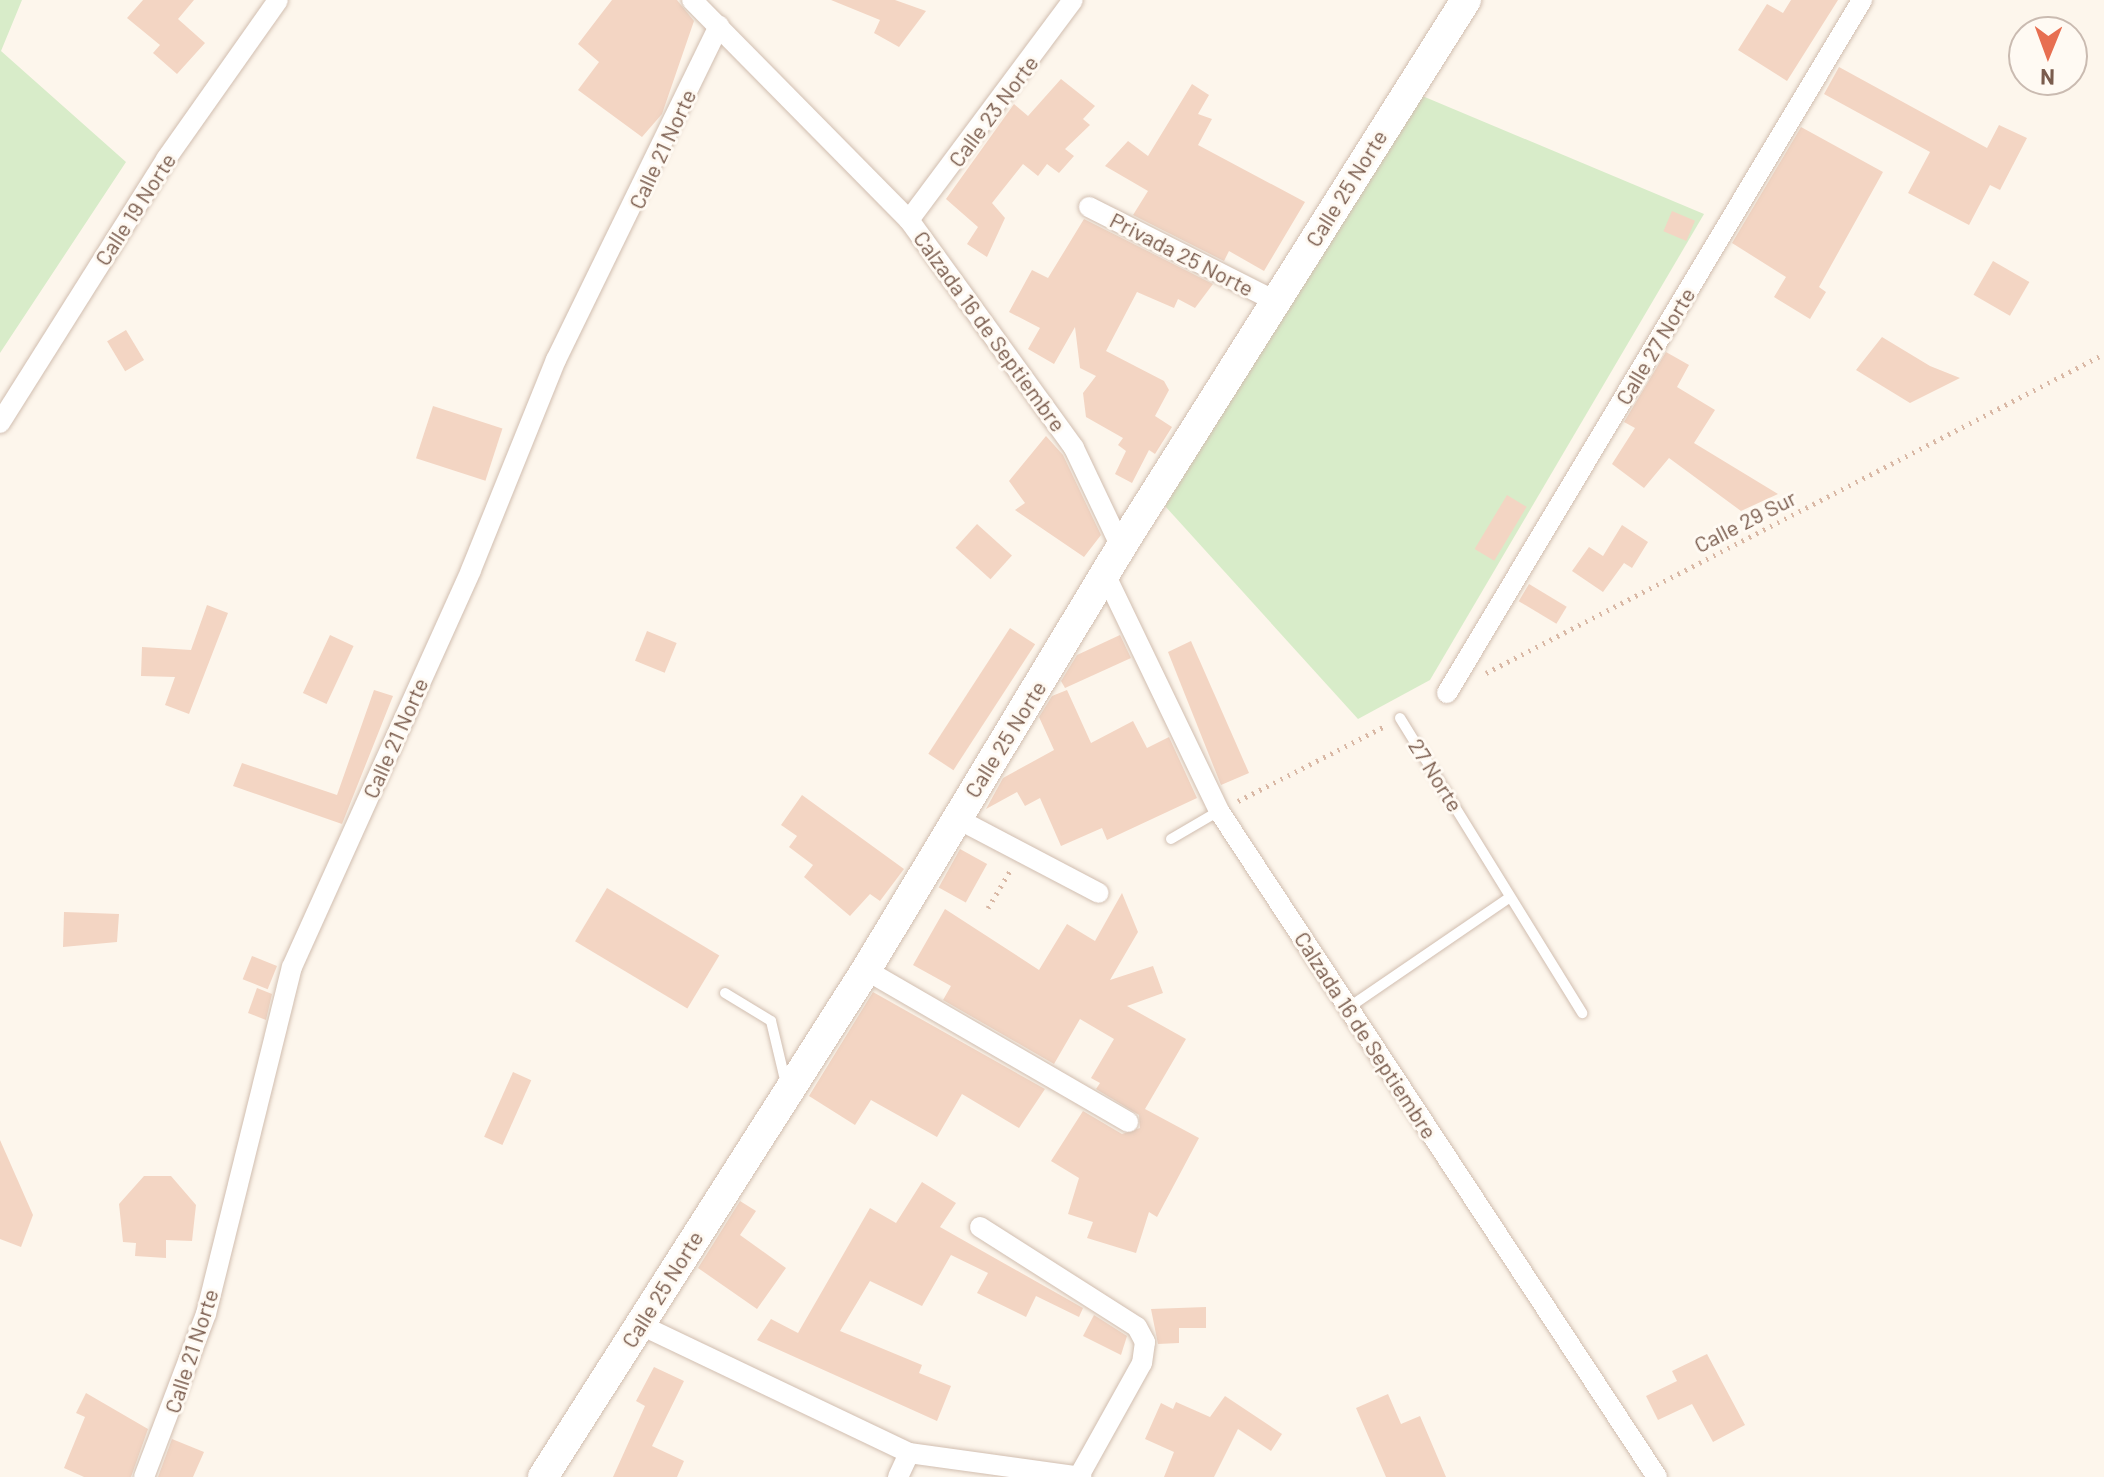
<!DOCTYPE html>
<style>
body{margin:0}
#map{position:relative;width:2104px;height:1477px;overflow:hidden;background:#fdf6ec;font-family:Barlow,sans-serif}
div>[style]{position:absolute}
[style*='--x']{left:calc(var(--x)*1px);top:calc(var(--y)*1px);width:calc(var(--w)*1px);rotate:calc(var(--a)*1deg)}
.green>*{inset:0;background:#d8ecc9}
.building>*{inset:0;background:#f3d5c3;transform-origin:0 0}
.path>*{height:5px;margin-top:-2.5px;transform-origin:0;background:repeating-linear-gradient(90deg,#d9b8a5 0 2px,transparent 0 8px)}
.roads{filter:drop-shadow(0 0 2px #d1beb0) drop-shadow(0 0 2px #d1beb0)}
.lane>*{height:10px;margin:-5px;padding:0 5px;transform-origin:5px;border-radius:5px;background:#fff}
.street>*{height:20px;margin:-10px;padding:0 10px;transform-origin:10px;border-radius:10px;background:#fff}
.secondary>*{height:30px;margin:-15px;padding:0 15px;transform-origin:15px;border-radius:15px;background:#fff}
span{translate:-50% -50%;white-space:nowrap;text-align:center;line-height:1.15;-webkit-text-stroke:6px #fffaf3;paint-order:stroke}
.street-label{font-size:22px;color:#7a5c4d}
.north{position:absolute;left:2008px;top:16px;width:80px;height:80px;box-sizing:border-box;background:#fffaf3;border:2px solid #cabbb1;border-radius:50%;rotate:181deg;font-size:22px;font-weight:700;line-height:32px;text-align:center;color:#7a5c4d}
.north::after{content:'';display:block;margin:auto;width:28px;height:36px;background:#e76f51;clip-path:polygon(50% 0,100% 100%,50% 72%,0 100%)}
</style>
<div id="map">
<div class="green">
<div style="clip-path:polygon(0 0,22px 0,1px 51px,126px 162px,0 353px)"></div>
<div style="clip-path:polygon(1420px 95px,1704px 214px,1430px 680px,1358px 719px,1165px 506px)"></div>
</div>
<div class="building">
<div style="clip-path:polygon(143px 0,194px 0,178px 19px,205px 43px,177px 74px,153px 53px,160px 45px,127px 18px)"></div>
<div style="clip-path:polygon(612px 0,677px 0,694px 21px,662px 114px,642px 137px,578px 90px,599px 62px,578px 44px)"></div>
<div style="clip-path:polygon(831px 0,895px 0,926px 11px,899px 47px,874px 33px,880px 20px)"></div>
<div style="clip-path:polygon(1791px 0,1838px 0,1787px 81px,1738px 50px,1767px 4px,1783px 13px)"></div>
<div style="clip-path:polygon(1839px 67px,1987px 148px,1999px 125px,2027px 138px,2000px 190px,1990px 185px,1969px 225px,1908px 193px,1930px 152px,1824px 94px)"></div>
<div style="clip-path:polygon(1061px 79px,1095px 106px,1083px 119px,1090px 125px,1065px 149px,1074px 156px,1059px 173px,1047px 164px,1038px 176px,1023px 164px,992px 203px,1005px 218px,987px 257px,967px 244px,978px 227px,946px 199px,1014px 104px,1028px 116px)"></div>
<div style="clip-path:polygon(1192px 84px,1209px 95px,1198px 114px,1212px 119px,1198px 145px,1305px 202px,1264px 271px,1229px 251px,1224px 261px,1133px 215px,1148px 191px,1105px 166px,1128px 141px,1148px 156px)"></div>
<div style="clip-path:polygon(1801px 127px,1883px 172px,1819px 287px,1826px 292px,1810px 319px,1774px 297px,1786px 277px,1732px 243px)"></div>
<div style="left:1672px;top:211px;width:25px;height:22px;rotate:23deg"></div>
<div style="clip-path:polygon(1084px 219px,1213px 284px,1195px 308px,1178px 299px,1174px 308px,1137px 292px,1106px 351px,1164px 381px,1169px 390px,1155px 416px,1172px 427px,1155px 454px,1149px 450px,1132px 483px,1115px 474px,1126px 451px,1118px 445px,1123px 438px,1086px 417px,1083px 393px,1096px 376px,1080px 368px,1075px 327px,1054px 364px,1028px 349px,1040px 328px,1009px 312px,1032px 270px,1048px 278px)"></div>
<div style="left:1993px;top:261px;width:42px;height:39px;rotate:30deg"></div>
<div style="left:126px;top:330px;width:35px;height:22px;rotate:59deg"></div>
<div style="clip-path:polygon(1882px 337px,1930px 366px,1960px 378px,1910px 403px,1856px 370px)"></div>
<div style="clip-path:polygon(1666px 352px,1689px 365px,1677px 387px,1715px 410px,1694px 443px,1778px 494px,1741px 511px,1669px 458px,1644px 488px,1612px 464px,1635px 428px,1624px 422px)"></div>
<div style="left:433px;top:406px;width:73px;height:55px;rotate:18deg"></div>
<div style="clip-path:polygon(1046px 436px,1063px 455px,1101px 535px,1084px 557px,1015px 510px,1025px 503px,1009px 481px)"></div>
<div style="left:1507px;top:495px;width:23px;height:63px;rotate:31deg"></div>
<div style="left:977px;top:524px;width:47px;height:32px;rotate:42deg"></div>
<div style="clip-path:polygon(1622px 525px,1648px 542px,1632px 568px,1624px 563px,1603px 592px,1572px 571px,1589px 547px,1603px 556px)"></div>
<div style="left:1529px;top:584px;width:44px;height:20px;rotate:31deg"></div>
<div style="clip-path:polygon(207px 605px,228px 613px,189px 714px,165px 705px,175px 677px,141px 676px,142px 647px,191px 650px)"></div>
<div style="left:1010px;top:628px;width:30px;height:150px;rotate:33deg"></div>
<div style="left:647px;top:631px;width:32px;height:32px;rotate:22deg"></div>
<div style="left:330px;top:635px;width:26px;height:64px;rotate:25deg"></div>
<div style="clip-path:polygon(1120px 635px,1131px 658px,1065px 688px,1061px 681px,1077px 655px)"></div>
<div style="clip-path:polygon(1191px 641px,1249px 773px,1221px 785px,1168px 652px)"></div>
<div style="clip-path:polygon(374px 690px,393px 696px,342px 824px,233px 786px,242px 763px,337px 795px)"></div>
<div style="clip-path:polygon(1067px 690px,1091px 743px,1133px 721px,1147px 748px,1169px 737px,1197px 798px,1107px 840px,1102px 828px,1061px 846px,1040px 798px,1025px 806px,1017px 792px,986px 809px,1003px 778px,1054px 750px,1039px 717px,1052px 696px)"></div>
<div style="clip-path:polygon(802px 795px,904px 869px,880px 901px,870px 894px,850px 916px,804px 877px,813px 865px,789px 847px,797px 836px,781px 825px)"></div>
<div style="left:960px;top:849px;width:31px;height:44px;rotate:29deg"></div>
<div style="left:607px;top:888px;width:131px;height:62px;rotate:31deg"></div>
<div style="clip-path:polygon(1122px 893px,1138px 932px,1110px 980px,1153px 966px,1163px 993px,1127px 1006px,1186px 1039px,1145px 1109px,1199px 1138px,1157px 1217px,1149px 1212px,1136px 1253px,1087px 1238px,1093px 1222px,1068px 1214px,1079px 1178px,1051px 1161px,1083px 1111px,1122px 1134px,1140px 1128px,1139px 1115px,1096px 1089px,1100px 1083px,1091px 1078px,1114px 1039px,1080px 1019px,1054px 1064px,943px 1000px,951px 986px,913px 965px,945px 909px,1039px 970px,1067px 924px,1095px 941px)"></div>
<div style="clip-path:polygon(64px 912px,119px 914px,117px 942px,63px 947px)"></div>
<div style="left:252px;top:956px;width:27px;height:25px;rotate:22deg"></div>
<div style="clip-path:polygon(257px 988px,272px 994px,266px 1020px,248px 1013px)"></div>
<div style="clip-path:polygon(873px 992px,1045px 1089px,1019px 1128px,962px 1094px,937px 1137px,871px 1100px,855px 1125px,809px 1096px)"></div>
<div style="left:513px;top:1072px;width:20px;height:71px;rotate:24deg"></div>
<div style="clip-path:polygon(0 1140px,33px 1215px,21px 1247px,0 1239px)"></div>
<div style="clip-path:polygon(144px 1176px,171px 1176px,196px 1205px,192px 1241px,166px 1240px,166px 1258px,135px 1256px,136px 1243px,123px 1242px,119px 1204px)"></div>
<div style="clip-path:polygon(922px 1182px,956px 1203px,940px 1227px,1083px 1308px,1079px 1317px,1036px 1296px,1026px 1317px,977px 1293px,988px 1273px,951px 1255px,922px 1306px,870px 1281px,840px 1331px,922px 1365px,919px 1373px,951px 1386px,937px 1421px,757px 1340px,771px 1319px,798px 1333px,870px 1208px,896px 1223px)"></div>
<div style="clip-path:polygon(740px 1201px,756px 1211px,740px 1235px,786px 1268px,757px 1309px,698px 1268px)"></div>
<div style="clip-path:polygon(1206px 1307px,1206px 1328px,1179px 1328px,1179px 1343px,1158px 1344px,1151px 1309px)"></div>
<div style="clip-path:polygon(1094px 1315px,1127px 1336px,1121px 1355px,1083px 1336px)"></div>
<div style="clip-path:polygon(1707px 1354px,1745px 1425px,1713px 1442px,1692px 1404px,1658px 1420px,1646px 1396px,1677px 1381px,1672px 1371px)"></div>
<div style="clip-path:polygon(654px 1367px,684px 1381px,652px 1446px,684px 1461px,677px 1477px,613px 1477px,645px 1406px,636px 1401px)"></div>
<div style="clip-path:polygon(86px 1393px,148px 1429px,131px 1477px,84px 1477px,64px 1468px,85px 1417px,76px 1413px)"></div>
<div style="clip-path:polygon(1388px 1394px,1401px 1424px,1420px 1416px,1446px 1477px,1386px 1477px,1356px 1408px)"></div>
<div style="clip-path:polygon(1225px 1396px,1282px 1434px,1271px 1451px,1238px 1429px,1214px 1477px,1164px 1477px,1174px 1452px,1145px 1439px,1161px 1403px,1173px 1409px,1176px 1402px,1210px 1417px)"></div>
<div style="clip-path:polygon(172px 1439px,204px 1452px,193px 1477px,158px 1477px)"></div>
</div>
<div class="path">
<div style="--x:1486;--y:673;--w:695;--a:-27.3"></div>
<div style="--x:1238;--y:801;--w:165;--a:-27"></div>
<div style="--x:988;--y:908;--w:43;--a:-59.3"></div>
</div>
<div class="roads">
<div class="lane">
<div style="--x:1400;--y:718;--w:347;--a:58.3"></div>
<div style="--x:1171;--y:839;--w:56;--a:-30.3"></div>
<div style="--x:725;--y:993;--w:54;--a:31.3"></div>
<div style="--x:771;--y:1021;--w:65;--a:76.6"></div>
<div style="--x:1348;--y:1008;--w:196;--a:-34.4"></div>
</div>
<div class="street">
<div style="--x:692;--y:0;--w:309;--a:45.4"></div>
<div style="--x:909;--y:220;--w:281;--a:54.1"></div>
<div style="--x:1074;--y:448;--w:110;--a:64.6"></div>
<div style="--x:1089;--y:207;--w:208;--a:26.8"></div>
<div style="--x:909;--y:220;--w:274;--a:-53.3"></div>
<div style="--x:0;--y:423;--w:312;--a:-57.8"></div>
<div style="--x:166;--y:159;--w:194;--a:-54.8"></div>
<div style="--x:1106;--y:576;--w:261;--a:64.3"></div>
<div style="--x:1219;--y:811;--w:797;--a:56.67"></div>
<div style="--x:1447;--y:693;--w:808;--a:-59.08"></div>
<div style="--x:956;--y:818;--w:161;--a:27.7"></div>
<div style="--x:866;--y:970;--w:303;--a:30.1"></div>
<div style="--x:980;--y:1227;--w:186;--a:32.5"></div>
<div style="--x:1137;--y:1327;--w:17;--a:62"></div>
<div style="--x:1145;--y:1342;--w:21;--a:98"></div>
<div style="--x:1142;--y:1363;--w:129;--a:119.1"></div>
<div style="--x:641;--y:1325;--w:297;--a:25.5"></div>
<div style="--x:909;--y:1453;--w:174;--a:7.9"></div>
<div style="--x:144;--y:1477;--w:174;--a:-69.2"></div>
<div style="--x:206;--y:1314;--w:357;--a:-76.1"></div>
<div style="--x:292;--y:967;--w:435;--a:-65.7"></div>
<div style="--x:471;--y:570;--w:227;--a:-68"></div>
<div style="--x:556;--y:360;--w:372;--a:-64"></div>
<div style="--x:898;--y:1477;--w:26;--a:-65"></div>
</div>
<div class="secondary">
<div style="--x:543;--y:1477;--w:601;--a:-57.5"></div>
<div style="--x:866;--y:970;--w:494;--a:-58.9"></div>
<div style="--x:1121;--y:547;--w:647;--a:-57.76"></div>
</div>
</div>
<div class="street-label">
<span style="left:993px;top:111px;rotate:-53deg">Calle 23 Norte</span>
<span style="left:662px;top:149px;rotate:-65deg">Calle 21 Norte</span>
<span style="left:1346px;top:188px;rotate:-58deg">Calle 25 Norte</span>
<span style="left:135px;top:209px;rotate:-57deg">Calle 19 Norte</span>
<span style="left:1182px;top:254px;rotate:27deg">Privada 25 Norte</span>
<span style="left:990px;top:331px;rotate:54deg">Calzada 16 de Septiembre</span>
<span style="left:1655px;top:346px;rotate:-59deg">Calle 27 Norte</span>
<span style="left:1745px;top:521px;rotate:-27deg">Calle 29 Sur</span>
<span style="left:395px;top:738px;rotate:-66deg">Calle 21 Norte</span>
<span style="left:1005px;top:739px;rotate:-58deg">Calle 25 Norte</span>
<span style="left:1436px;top:775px;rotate:58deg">27 Norte</span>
<span style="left:1366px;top:1035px;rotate:57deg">Calzada 16 de Septiembre</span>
<span style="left:662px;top:1289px;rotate:-58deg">Calle 25 Norte</span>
<span style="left:191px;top:1351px;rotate:-72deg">Calle 21 Norte</span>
</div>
<div class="north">N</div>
</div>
